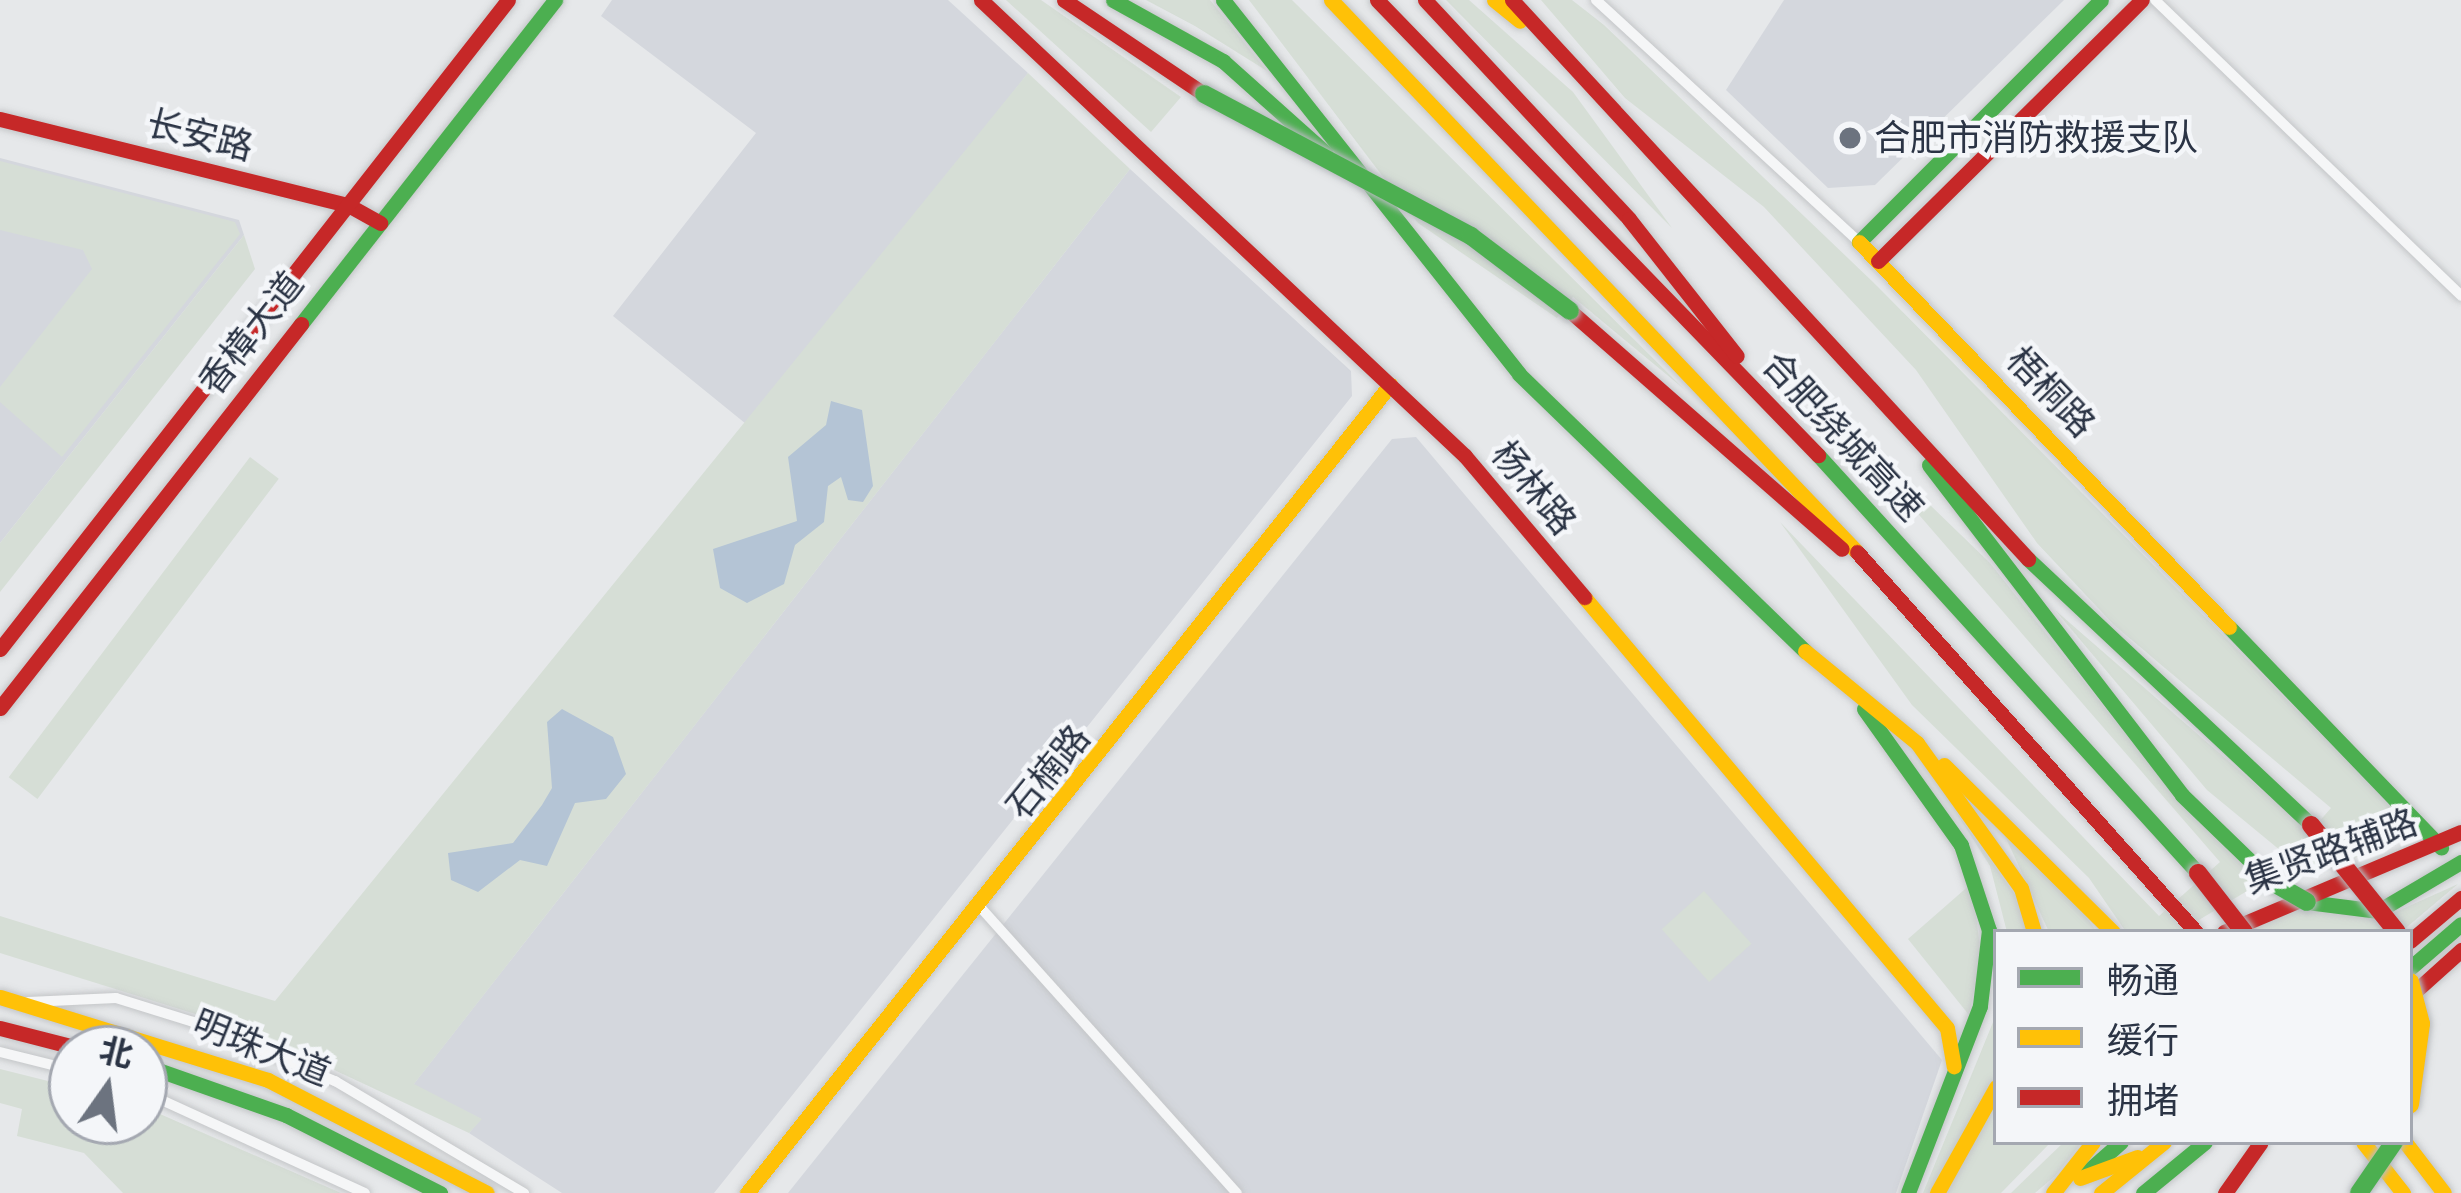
<!DOCTYPE html>
<meta charset="utf-8">
<style>
body{margin:0}
#map{position:relative;width:2461px;height:1193px;overflow:hidden;background:#e6e8ea;font-family:"DejaVu Sans","Noto Sans SC",sans-serif}
div>[style]{position:absolute}
[style*='--x']{left:calc(var(--x)*1px);top:calc(var(--y)*1px);width:calc(var(--w)*1px);rotate:calc(var(--a)*1deg)}
.built>*{inset:0;background:#d4d7dd}
.green>*{inset:0;background:#d6ded6;transform-origin:0 0}
.water>*{inset:0;background:#b4c4d5}
.roads{filter:drop-shadow(0 0 3px #c4c6c8) drop-shadow(0 0 3px #c4c6c8)}
.street>*{height:10px;margin:-5px;padding:0 5px;transform-origin:5px;border-radius:5px;background:#f5f6f7}
.fast>*{height:15px;margin:-7.5px;padding:0 7.5px;transform-origin:7.5px;border-radius:7.5px;background:#4caf50}
.slow>*{height:15px;margin:-7.5px;padding:0 7.5px;transform-origin:7.5px;border-radius:7.5px;background:#ffc107}
.jam>*{height:15px;margin:-7.5px;padding:0 7.5px;transform-origin:7.5px;border-radius:7.5px;background:#c62828}
.bridges{filter:drop-shadow(0 0 3px #b8bbbf) drop-shadow(0 0 3px #b8bbbf)}
.fast-bridge>*{height:18px;margin:-9px;padding:0 9px;transform-origin:9px;border-radius:9px;background:#4caf50}
.slow-bridge>*{height:18px;margin:-9px;padding:0 9px;transform-origin:9px;border-radius:9px;background:#ffc107}
.jam-bridge>*{height:18px;margin:-9px;padding:0 9px;transform-origin:9px;border-radius:9px;background:#c62828}
.dots>*{width:33px;height:33px;translate:-50% -50%;box-sizing:border-box;border:6px solid #f4f6f9;border-radius:50%}
span{translate:-50% -50%;white-space:nowrap;text-align:center;line-height:1.15;-webkit-text-stroke:9px #f4f6f9;paint-order:stroke}
.street-label{font-size:36px;color:#2b3445}
.poi-label{font-size:36px;color:#2b3445}
.left{translate:0 -50%;text-align:left}
.legend{position:absolute;left:1993px;top:929px;width:420px;height:216px;box-sizing:border-box;background:#f4f6f9;border:3px solid #a4a8b1;margin:0;padding:15px 21px;list-style:none;font-size:36px;color:#2b3445}
.legend li{display:flex;align-items:center;gap:24px;height:60px}
.legend b{width:60px;border:3px solid #a4a8b1}
.north{position:absolute;left:48px;top:1025px;width:120px;height:120px;box-sizing:border-box;background:#f4f6f9;border:3px solid #a4a8b1;border-radius:50%;rotate:14deg;font-size:33px;font-weight:700;line-height:48px;text-align:center;color:#2b3445}
.north::after{content:'';display:block;margin:auto;width:42px;height:54px;background:#6c737f;clip-path:polygon(50% 0,100% 100%,50% 72%,0 100%)}
</style>
<div id="map">
<div class="built">
<div style="clip-path:polygon(612px 0,948px 0,1028px 73px,751px 428px,613px 316px,756px 133px,601px 16px)"></div>
<div style="clip-path:polygon(1784px 0,2064px 0,1875px 185px,1828px 188px,1726px 90px)"></div>
<div style="clip-path:polygon(0 158px,239px 220px,244px 235px,0 543px)"></div>
<div style="clip-path:polygon(1130px 169px,1351px 371px,1352px 396px,714px 1193px,562px 1193px,469px 1133px,481px 1119px,413px 1085px)"></div>
<div style="clip-path:polygon(1416px 437px,1942px 1060px,1896px 1193px,788px 1193px,1392px 439px)"></div>
</div>
<div class="green">
<div style="clip-path:polygon(1006px 0,1041px 0,1181px 97px,1151px 132px)"></div>
<div style="clip-path:polygon(1146px 0,1210px 0,1267px 71px,1195px 26px)"></div>
<div style="clip-path:polygon(1249px 0,1292px 0,1684px 389px,1573px 297px,1557px 318px,1418px 223px)"></div>
<div style="clip-path:polygon(1446px 0,1469px 0,1573px 92px,1672px 228px)"></div>
<div style="clip-path:polygon(1541px 0,1572px 0,1604px 25px,1873px 282px,2404px 818px,2381px 848px,2310px 875px,2207px 790px,2055px 610px,2310px 832px,2331px 808px,2114px 625px,2037px 543px,1916px 370px,1764px 207px,1625px 98px)"></div>
<div style="clip-path:polygon(1028px 73px,1130px 169px,414px 1084px,482px 1119px,469px 1133px,253px 1032px,0 953px,0 916px,275px 1001px)"></div>
<div style="clip-path:polygon(0 161px,235px 222px,240px 234px,62px 457px,0 402px,0 387px,92px 269px,83px 250px,0 230px)"></div>
<div style="clip-path:polygon(244px 235px,255px 269px,0 592px,0 543px)"></div>
<div style="clip-path:polygon(1809px 388px,1990px 563px,2163px 781px,2262px 882px,2179px 932px,2126px 932px,2089px 878px,1912px 705px,1780px 522px,2159px 916px,2220px 862px)"></div>
<div style="left:250px;top:457px;width:36px;height:401px;rotate:37deg"></div>
<div style="clip-path:polygon(1954px 809px,2021px 903px,2027px 932px,2007px 932px,1990px 866px)"></div>
<div style="clip-path:polygon(2000px 825px,2073px 899px,2097px 932px,2049px 932px)"></div>
<div style="clip-path:polygon(1972px 883px,1981px 956px,1969px 1015px,1908px 939px)"></div>
<div style="clip-path:polygon(2458px 884px,2401px 932px,2245px 932px,2294px 906px,2380px 919px)"></div>
<div style="left:1704px;top:891px;width:71px;height:57px;rotate:48deg"></div>
<div style="clip-path:polygon(1996px 1015px,1996px 1142px,2051px 1142px,2001px 1193px,1923px 1193px)"></div>
<div style="clip-path:polygon(0 1069px,72px 1087px,72px 1121px,144px 1121px,144px 1107px,341px 1193px,123px 1193px,84px 1153px,17px 1136px,22px 1109px,0 1103px)"></div>
<div style="clip-path:polygon(2064px 1142px,2082px 1142px,2055px 1176px,2035px 1193px,2011px 1193px)"></div>
</div>
<div class="water">
<div style="clip-path:polygon(831px 401px,862px 410px,873px 486px,863px 502px,848px 500px,841px 477px,828px 486px,824px 522px,795px 545px,784px 584px,747px 603px,720px 588px,713px 549px,797px 521px,788px 457px,826px 425px)"></div>
<div style="clip-path:polygon(562px 709px,613px 737px,626px 774px,606px 799px,575px 803px,547px 866px,520px 860px,478px 892px,451px 880px,448px 853px,513px 843px,542px 805px,552px 788px,547px 722px)"></div>
</div>
<div class="roads">
<div class="street">
<div style="--x:1596;--y:0;--w:357;--a:42.6"></div>
<div style="--x:2155;--y:0;--w:426;--a:44"></div>
<div style="--x:981;--y:908;--w:383;--a:48.1"></div>
<div style="--x:28;--y:1002;--w:88;--a:-2.6"></div>
<div style="--x:116;--y:998;--w:81;--a:17.3"></div>
<div style="--x:193;--y:1022;--w:154;--a:22.6"></div>
<div style="--x:335;--y:1081;--w:220;--a:30.7"></div>
<div style="--x:0;--y:1052;--w:74;--a:14"></div>
<div style="--x:144;--y:1092;--w:243;--a:24.6"></div>
</div>
<div class="fast">
<div style="--x:1113;--y:0;--w:126;--a:29"></div>
<div style="--x:1223;--y:61;--w:138;--a:41.8"></div>
<div style="--x:1223;--y:0;--w:477;--a:51.6"></div>
<div style="--x:1519;--y:374;--w:398;--a:44.1"></div>
<div style="--x:1859;--y:242;--w:342;--a:-45"></div>
<div style="--x:301;--y:324;--w:412;--a:-51.9"></div>
<div style="--x:1818;--y:455;--w:565;--a:47.73"></div>
<div style="--x:1929;--y:465;--w:416;--a:52.5"></div>
<div style="--x:2182;--y:795;--w:125;--a:44"></div>
<div style="--x:2028;--y:559;--w:388;--a:43.2"></div>
<div style="--x:2229;--y:627;--w:306;--a:46.1"></div>
<div style="--x:1864;--y:709;--w:167;--a:54.5"></div>
<div style="--x:1961;--y:845;--w:89;--a:71.8"></div>
<div style="--x:1989;--y:930;--w:77;--a:96.8"></div>
<div style="--x:1980;--y:1006;--w:200;--a:111.1"></div>
<div style="--x:2307;--y:902;--w:72;--a:7.2"></div>
<div style="--x:2378;--y:911;--w:96;--a:-30.6"></div>
<div style="--x:2410;--y:968;--w:67;--a:-40.8"></div>
<div style="--x:144;--y:1065;--w:151;--a:19.4"></div>
<div style="--x:286;--y:1115;--w:173;--a:26.9"></div>
<div style="--x:2087;--y:1172;--w:45;--a:-41.4"></div>
<div style="--x:2143;--y:1193;--w:80;--a:-39.4"></div>
</div>
<div class="slow">
<div style="--x:1331;--y:0;--w:762;--a:46.38"></div>
<div style="--x:1494;--y:0;--w:33;--a:39"></div>
<div style="--x:1859;--y:242;--w:534;--a:46.14"></div>
<div style="--x:1584;--y:597;--w:563;--a:49.89"></div>
<div style="--x:1947;--y:1028;--w:39;--a:80"></div>
<div style="--x:1805;--y:651;--w:145;--a:39.4"></div>
<div style="--x:1917;--y:743;--w:178;--a:54.4"></div>
<div style="--x:2021;--y:888;--w:46;--a:73.5"></div>
<div style="--x:1944;--y:765;--w:238;--a:44.7"></div>
<div style="--x:0;--y:997;--w:281;--a:17.2"></div>
<div style="--x:268;--y:1080;--w:246;--a:27.3"></div>
<div style="--x:2363;--y:1142;--w:65;--a:51.9"></div>
<div style="--x:2405;--y:1142;--w:64;--a:52.6"></div>
<div style="--x:2080;--y:1178;--w:61;--a:-20.2"></div>
<div style="--x:747;--y:1193;--w:1033;--a:-51.49"></div>
<div style="--x:1937;--y:1193;--w:121;--a:-60.9"></div>
<div style="--x:2053;--y:1193;--w:65;--a:-51.9"></div>
<div style="--x:2101;--y:1193;--w:81;--a:-39"></div>
</div>
<div class="jam">
<div style="--x:981;--y:0;--w:665;--a:43.29"></div>
<div style="--x:1465;--y:456;--w:185;--a:49.8"></div>
<div style="--x:1064;--y:0;--w:169;--a:33.9"></div>
<div style="--x:1377;--y:0;--w:634;--a:45.9"></div>
<div style="--x:1425;--y:0;--w:299;--a:47"></div>
<div style="--x:1629;--y:219;--w:174;--a:51.8"></div>
<div style="--x:1512;--y:0;--w:761;--a:47.29"></div>
<div style="--x:0;--y:119;--w:358;--a:13.9"></div>
<div style="--x:348;--y:205;--w:37;--a:29"></div>
<div style="--x:1878;--y:261;--w:371;--a:-44.7"></div>
<div style="--x:1570;--y:311;--w:361;--a:41.2"></div>
<div style="--x:1857;--y:552;--w:509;--a:48.26"></div>
<div style="--x:0;--y:649;--w:824;--a:-51.95"></div>
<div style="--x:0;--y:708;--w:488;--a:-51.9"></div>
<div style="--x:2224;--y:932;--w:257;--a:-22.9"></div>
<div style="--x:2410;--y:941;--w:67;--a:-40.1"></div>
<div style="--x:2410;--y:996;--w:69;--a:-42"></div>
<div style="--x:0;--y:1028;--w:85;--a:14.4"></div>
<div style="--x:2225;--y:1193;--w:62;--a:-54.8"></div>
</div>
</div>
<div class="bridges">
<div class="fast-bridge">
<div style="--x:1204;--y:94;--w:302;--a:28"></div>
<div style="--x:1471;--y:236;--w:124;--a:37.1"></div>
<div style="--x:2272;--y:882;--w:40;--a:29.7"></div>
<div style="--x:2359;--y:1193;--w:62;--a:-55.5"></div>
</div>
<div class="slow-bridge">
<div style="--x:2410;--y:982;--w:43;--a:75.3"></div>
<div style="--x:2421;--y:1024;--w:81;--a:97.8"></div>
</div>
<div class="jam-bridge">
<div style="--x:2311;--y:825;--w:137;--a:51.2"></div>
<div style="--x:2198;--y:873;--w:75;--a:52.1"></div>
</div>
</div>
<div class="dots">
<div style="left:1850px;top:138px;background:#6c737f"></div>
</div>
<div class="street-label">
<span style="left:200px;top:135px;rotate:14deg">长安路</span>
<span style="left:251px;top:333px;rotate:-52deg">香樟大道</span>
<span style="left:2051px;top:392px;rotate:46deg">梧桐路</span>
<span style="left:1843px;top:436px;rotate:47deg">合肥绕城高速</span>
<span style="left:1534px;top:488px;rotate:50deg">杨林路</span>
<span style="left:1048px;top:772px;rotate:-51deg">石楠路</span>
<span style="left:2331px;top:851px;rotate:-20deg">集贤路辅路</span>
<span style="left:262px;top:1048px;rotate:22deg">明珠大道</span>
</div>
<div class="poi-label">
<span class="left" style="left:1874px;top:138px">合肥市消防救援支队</span>
</div>
<ul class="legend">
<li><b style="height:15px;background:#4caf50"></b>畅通</li>
<li><b style="height:15px;background:#ffc107"></b>缓行</li>
<li><b style="height:15px;background:#c62828"></b>拥堵</li>
</ul>
<div class="north">北</div>
</div>
